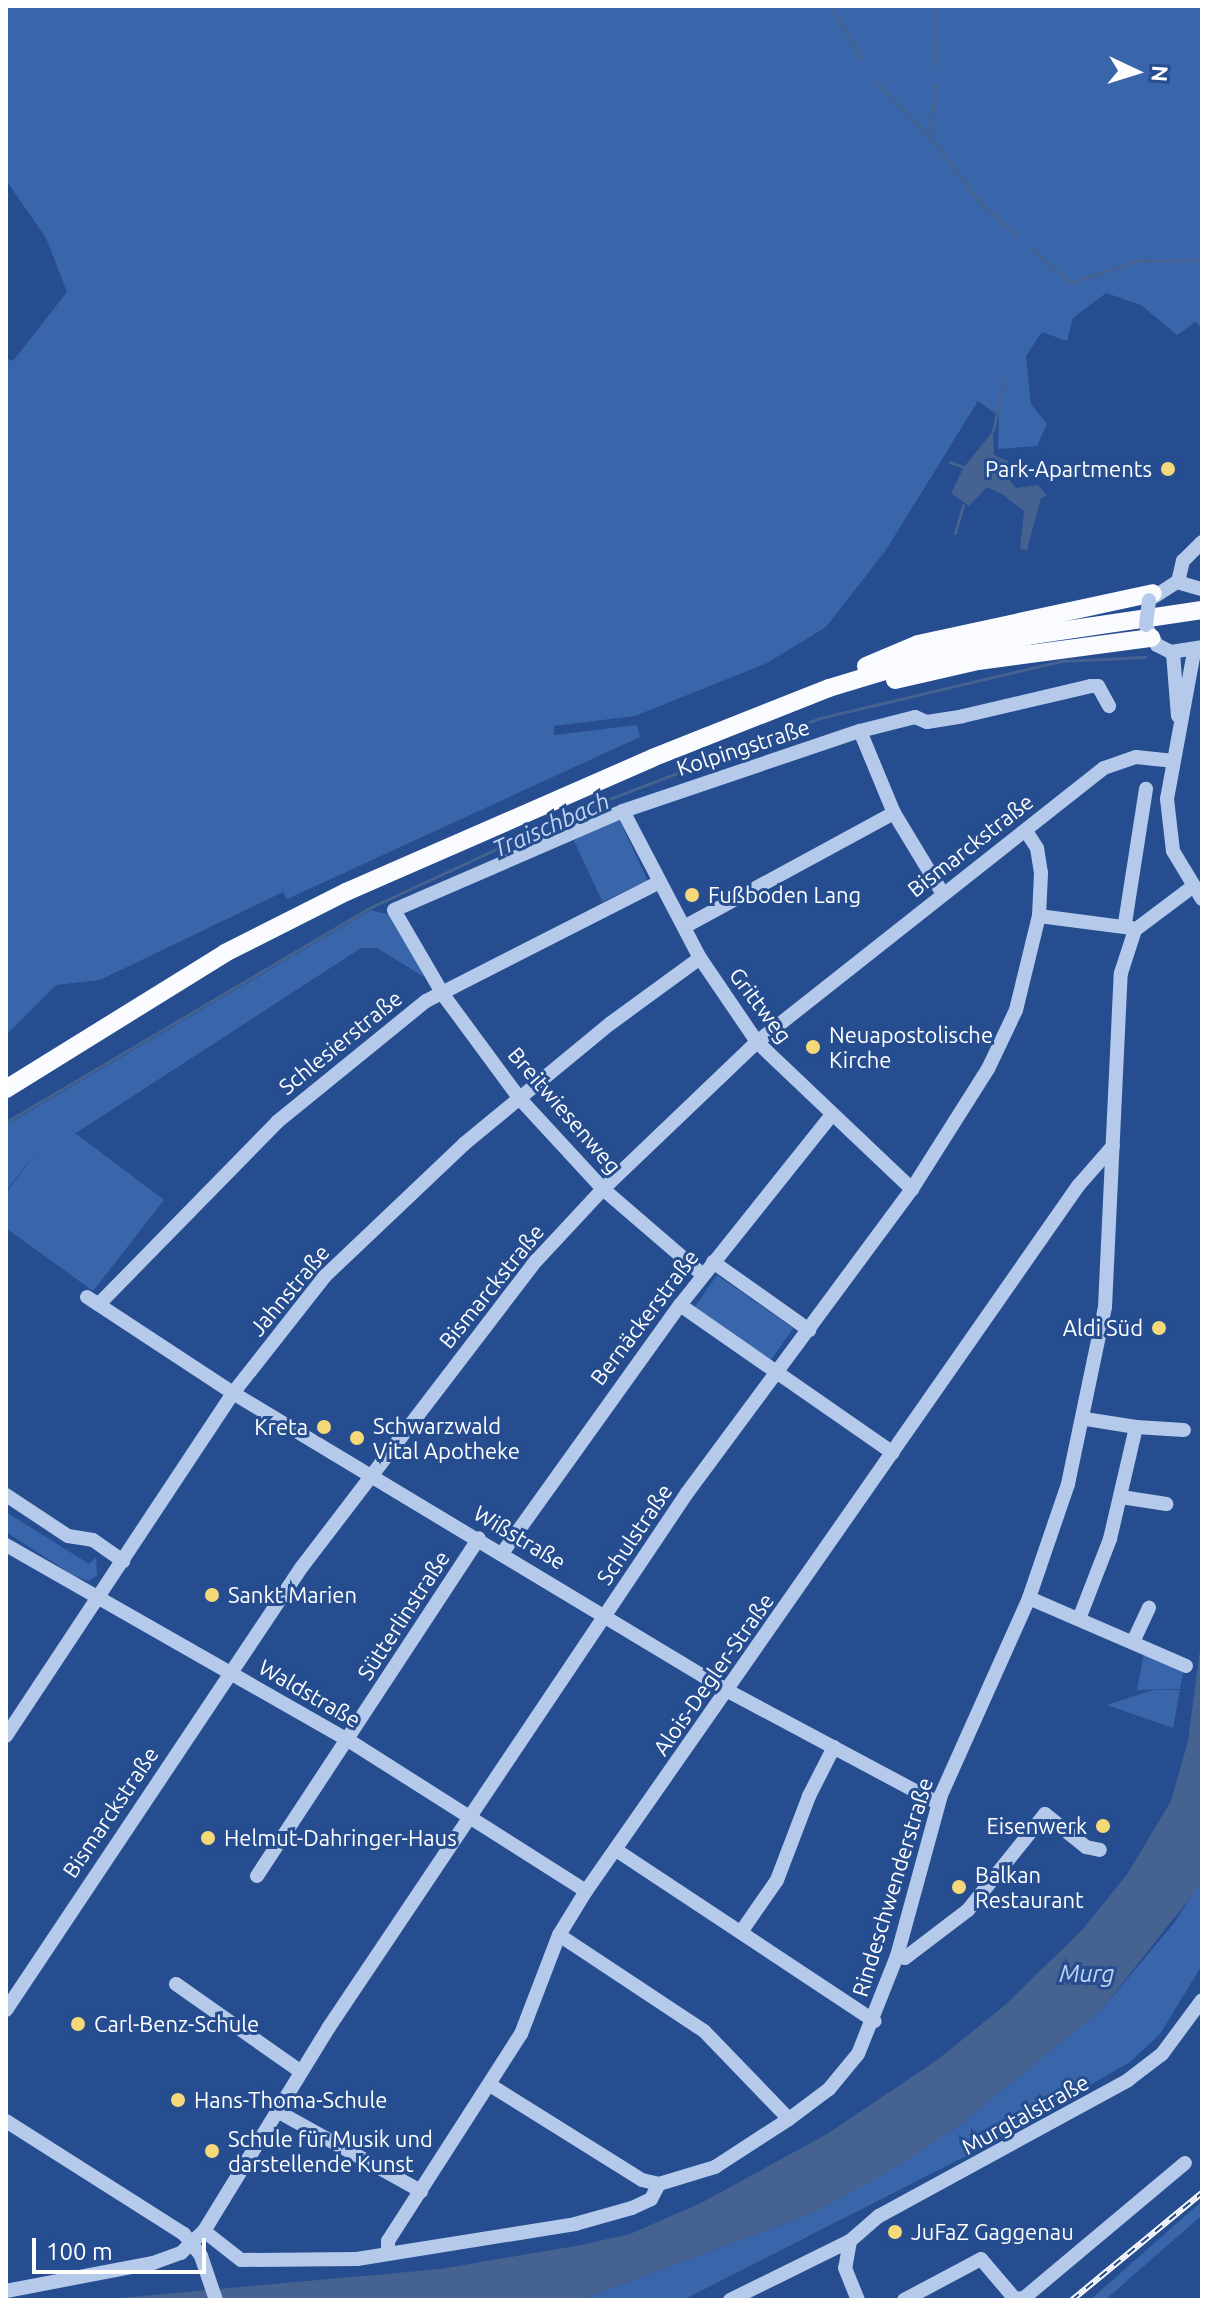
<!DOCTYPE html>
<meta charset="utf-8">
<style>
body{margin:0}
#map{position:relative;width:1208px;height:2306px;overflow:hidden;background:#254d8f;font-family:Ubuntu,sans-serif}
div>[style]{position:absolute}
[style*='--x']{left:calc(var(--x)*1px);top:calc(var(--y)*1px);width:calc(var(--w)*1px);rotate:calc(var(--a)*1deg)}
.green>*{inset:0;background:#3966ab;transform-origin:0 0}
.water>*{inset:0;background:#456290}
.stream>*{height:3px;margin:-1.5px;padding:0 1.5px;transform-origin:1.5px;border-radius:1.5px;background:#456290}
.minor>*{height:14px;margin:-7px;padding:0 7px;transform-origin:7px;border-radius:7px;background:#b5caeb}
.major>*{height:18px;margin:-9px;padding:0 9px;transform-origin:9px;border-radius:9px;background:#fafbff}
.rail>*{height:6px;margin-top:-3px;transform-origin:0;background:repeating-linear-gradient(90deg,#254d8f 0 9px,#fff 0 18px);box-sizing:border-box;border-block:2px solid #fff}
.minor-bridge>*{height:14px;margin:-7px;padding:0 7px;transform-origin:7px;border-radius:7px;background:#b5caeb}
.dots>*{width:22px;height:22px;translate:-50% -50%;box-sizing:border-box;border:4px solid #254d8f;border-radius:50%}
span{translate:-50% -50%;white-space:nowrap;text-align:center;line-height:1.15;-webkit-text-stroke:6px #254d8f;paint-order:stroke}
.poi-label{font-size:22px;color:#fff}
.right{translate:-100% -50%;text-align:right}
.left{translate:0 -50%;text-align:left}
.street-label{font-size:22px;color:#fff}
.water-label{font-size:24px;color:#c1d5f2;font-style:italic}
.frame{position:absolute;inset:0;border:8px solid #fff;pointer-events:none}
.north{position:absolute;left:1096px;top:32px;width:80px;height:80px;-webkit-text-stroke:6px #254d8f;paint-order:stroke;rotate:94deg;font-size:22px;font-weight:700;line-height:32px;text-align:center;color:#fff}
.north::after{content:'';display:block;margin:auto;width:28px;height:36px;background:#fff;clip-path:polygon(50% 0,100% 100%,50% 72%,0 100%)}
.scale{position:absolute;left:32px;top:2238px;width:174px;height:36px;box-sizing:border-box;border:4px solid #fff;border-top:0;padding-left:10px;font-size:24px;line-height:28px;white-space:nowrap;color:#fff;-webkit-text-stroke:6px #254d8f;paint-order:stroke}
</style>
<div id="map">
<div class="green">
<div style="clip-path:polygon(6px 6px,1202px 6px,1202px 328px,1195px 322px,1177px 335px,1141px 305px,1106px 293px,1073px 318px,1067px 341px,1042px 332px,1026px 356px,1031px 404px,1047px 424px,1037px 446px,998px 449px,999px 416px,978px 401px,886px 550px,826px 627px,767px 663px,635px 716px,554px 726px,554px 735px,637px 725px,640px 737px,287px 899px,283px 892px,100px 980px,56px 985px,6px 1035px,6px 358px,13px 361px,67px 292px,46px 238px,6px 180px)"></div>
<div style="left:619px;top:819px;width:68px;height:50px;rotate:65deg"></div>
<div style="clip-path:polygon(371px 910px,393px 916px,424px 977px,377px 948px,361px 948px,76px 1133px,71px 1130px,164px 1200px,93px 1291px,6px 1228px,6px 1193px,43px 1143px,6px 1191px,6px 1125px)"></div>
<div style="left:717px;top:1275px;width:93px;height:40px;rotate:35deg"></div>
<div style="clip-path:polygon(6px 1512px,89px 1564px,96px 1557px,97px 1576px,88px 1581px,73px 1575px,6px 1532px)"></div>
<div style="clip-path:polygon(1144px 1653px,1184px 1669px,1180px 1689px,1137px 1690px)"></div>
<div style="clip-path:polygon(1153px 1690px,1180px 1690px,1173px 1728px,1107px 1705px)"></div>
<div style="clip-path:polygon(1202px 1879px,1202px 1965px,1160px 2034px,1130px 2062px,972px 2153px,683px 2300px,580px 2300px,813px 2213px,962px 2123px,1102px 2009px,1174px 1923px)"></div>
<div style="clip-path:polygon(1202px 2201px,1201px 2216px,1105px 2300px,1090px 2300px)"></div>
</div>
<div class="water">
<div style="clip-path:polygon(993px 431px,994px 455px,1008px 461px,1010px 481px,1016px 488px,1038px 485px,1047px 496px,1041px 498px,1027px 550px,1020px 549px,1024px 511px,1003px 495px,987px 487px,969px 506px,951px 493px,964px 467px)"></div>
<div style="clip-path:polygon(1202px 1634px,1202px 1879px,1194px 1893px,1102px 2009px,962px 2123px,892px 2170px,813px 2213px,580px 2300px,97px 2300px,440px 2269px,581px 2245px,630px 2234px,701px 2203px,827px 2134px,937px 2060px,1004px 2006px,1082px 1930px,1128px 1873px,1171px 1801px,1188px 1741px)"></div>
</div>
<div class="stream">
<div style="--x:830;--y:6;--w:62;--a:58.9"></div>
<div style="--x:934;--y:6;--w:58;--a:89"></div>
<div style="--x:876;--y:82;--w:77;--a:45.5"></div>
<div style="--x:930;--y:137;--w:86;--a:52.6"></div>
<div style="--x:982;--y:205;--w:48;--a:40.7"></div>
<div style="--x:930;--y:137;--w:52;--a:-84.5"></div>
<div style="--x:1032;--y:249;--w:51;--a:41.8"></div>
<div style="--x:1070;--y:283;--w:70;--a:-18.4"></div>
<div style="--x:1136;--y:261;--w:66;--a:-0.9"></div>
<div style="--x:993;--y:431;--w:52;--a:-77.8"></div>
<div style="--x:950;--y:462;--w:15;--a:20"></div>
<div style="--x:955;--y:533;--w:29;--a:-74"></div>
<div style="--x:6;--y:1122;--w:419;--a:-30.5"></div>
<div style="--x:367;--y:909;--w:233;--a:-24.9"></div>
<div style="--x:578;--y:811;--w:259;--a:-21"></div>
<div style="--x:820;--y:718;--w:248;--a:-13.3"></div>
<div style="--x:1061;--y:661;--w:84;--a:-2.7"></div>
</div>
<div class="minor">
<div style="--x:1178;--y:582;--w:22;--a:-77"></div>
<div style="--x:1183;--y:561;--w:27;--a:-45"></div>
<div style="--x:1149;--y:600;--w:33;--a:-33"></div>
<div style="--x:1177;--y:582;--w:26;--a:16"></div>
<div style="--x:1147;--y:629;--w:19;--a:58"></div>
<div style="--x:1157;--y:645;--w:16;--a:27"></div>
<div style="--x:1171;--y:652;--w:31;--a:-9"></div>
<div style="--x:1194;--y:652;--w:149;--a:100.4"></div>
<div style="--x:1167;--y:799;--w:52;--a:83.4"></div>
<div style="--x:1173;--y:851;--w:56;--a:58.9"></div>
<div style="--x:1173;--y:653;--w:63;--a:85.5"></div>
<div style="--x:860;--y:731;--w:89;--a:67.5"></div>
<div style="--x:894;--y:813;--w:95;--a:58.8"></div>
<div style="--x:623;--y:811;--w:166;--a:62.4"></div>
<div style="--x:700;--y:958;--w:102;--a:55.8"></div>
<div style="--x:757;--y:1042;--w:214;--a:43.5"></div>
<div style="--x:1039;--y:916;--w:94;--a:7.4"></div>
<div style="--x:1125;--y:923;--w:136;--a:-81.1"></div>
<div style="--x:684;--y:927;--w:239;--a:-28.5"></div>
<div style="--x:713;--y:1262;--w:118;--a:35.3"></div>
<div style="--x:703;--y:1275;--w:132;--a:-139.3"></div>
<div style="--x:603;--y:1189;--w:122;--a:-132.7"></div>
<div style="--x:520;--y:1099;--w:128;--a:-126.4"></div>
<div style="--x:444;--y:996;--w:99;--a:-120.2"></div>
<div style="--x:394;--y:910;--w:249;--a:-23.4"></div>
<div style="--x:623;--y:811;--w:250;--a:-18.7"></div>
<div style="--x:860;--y:731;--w:57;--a:-14.3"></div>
<div style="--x:915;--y:717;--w:13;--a:23"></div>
<div style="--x:927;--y:722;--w:36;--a:-9"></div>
<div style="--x:963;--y:716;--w:131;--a:-13.2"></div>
<div style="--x:1091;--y:686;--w:7;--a:0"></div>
<div style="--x:1098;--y:686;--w:23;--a:61"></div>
<div style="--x:87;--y:1297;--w:175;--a:33.3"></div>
<div style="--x:233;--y:1393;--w:578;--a:31.05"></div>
<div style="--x:728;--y:1691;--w:238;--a:28.1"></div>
<div style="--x:99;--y:1304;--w:255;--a:-45.6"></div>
<div style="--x:277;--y:1122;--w:192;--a:-39.1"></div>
<div style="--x:426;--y:1001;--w:260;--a:-27"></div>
<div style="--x:680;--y:1305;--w:259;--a:34.8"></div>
<div style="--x:1136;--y:1427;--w:48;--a:3.6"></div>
<div style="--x:6;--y:1495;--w:74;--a:33.5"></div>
<div style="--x:68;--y:1536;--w:25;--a:9"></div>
<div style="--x:93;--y:1540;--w:37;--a:35"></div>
<div style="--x:1121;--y:1497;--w:46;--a:8.8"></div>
<div style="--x:6;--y:1545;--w:394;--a:29.7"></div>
<div style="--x:348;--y:1740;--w:282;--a:32.4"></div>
<div style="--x:503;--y:1552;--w:304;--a:-54.4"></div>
<div style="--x:680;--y:1305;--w:242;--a:-51.4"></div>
<div style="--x:1029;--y:1598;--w:171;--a:23.4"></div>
<div style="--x:1079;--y:1619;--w:86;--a:-68.8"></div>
<div style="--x:1110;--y:1539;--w:115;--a:-76.9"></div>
<div style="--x:1136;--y:1427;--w:52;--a:-171.1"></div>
<div style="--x:1133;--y:1642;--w:38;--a:-65"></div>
<div style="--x:6;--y:1736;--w:411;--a:-56.5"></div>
<div style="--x:233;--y:1393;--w:149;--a:-51.8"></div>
<div style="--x:325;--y:1276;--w:192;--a:-43.5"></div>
<div style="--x:464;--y:1144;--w:190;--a:-39.5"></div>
<div style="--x:611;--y:1023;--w:110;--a:-36.1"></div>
<div style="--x:616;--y:1850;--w:310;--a:33.5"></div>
<div style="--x:257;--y:1876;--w:404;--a:-56.7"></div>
<div style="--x:741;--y:1932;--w:63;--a:-55.3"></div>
<div style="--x:777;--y:1880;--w:90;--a:-69.1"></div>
<div style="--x:809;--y:1796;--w:55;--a:-63"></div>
<div style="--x:559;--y:1935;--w:174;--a:33.5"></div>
<div style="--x:704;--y:2031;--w:122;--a:46"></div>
<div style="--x:897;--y:1956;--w:8;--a:14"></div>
<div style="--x:905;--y:1958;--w:79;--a:-37.3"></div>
<div style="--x:968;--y:1910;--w:123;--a:-51.3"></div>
<div style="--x:1045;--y:1814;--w:53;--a:38.8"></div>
<div style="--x:1086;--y:1847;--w:14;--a:12"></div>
<div style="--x:176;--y:1984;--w:151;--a:35.1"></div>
<div style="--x:6;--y:2010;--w:531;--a:-56.28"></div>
<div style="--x:301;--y:1568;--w:387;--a:-52.6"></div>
<div style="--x:536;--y:1261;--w:98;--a:-47.1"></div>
<div style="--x:603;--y:1189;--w:213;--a:-43.7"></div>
<div style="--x:757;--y:1042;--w:442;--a:-38.3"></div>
<div style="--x:1104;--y:768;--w:34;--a:-19"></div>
<div style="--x:1136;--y:757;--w:36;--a:6"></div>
<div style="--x:490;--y:2085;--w:179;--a:32"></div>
<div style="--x:642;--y:2180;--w:17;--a:13"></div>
<div style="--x:659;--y:2184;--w:59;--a:-16.9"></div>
<div style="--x:715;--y:2167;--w:88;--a:-33"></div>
<div style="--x:789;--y:2119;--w:50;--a:-36.9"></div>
<div style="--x:829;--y:2089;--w:45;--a:-50.4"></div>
<div style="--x:858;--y:2054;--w:105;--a:-68.3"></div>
<div style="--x:897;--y:1956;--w:167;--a:-74.7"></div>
<div style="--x:941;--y:1795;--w:216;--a:-65.9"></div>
<div style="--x:1029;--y:1598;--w:120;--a:-71.1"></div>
<div style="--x:1068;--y:1484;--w:181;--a:-78.2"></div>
<div style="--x:1105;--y:1307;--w:334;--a:-87.3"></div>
<div style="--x:1121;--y:973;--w:45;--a:-72"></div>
<div style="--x:1135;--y:930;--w:70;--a:-36.9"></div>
<div style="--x:277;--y:2111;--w:165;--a:29.1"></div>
<div style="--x:6;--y:2121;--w:211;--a:32.4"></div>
<div style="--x:184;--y:2234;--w:28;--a:52"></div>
<div style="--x:201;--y:2256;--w:46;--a:71.2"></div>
<div style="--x:204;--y:2231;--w:47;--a:38.1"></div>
<div style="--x:241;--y:2260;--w:116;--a:-0.5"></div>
<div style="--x:357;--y:2259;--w:221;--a:-9.1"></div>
<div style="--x:575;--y:2224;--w:59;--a:-15.7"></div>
<div style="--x:632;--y:2208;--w:21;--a:-25"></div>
<div style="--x:651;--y:2199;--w:17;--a:-62"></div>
<div style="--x:850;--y:2241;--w:27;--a:100"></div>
<div style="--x:845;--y:2268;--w:35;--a:68"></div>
<div style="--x:388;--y:2251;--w:10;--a:-90"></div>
<div style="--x:388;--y:2241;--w:246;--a:-57.3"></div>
<div style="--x:521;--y:2034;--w:106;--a:-69"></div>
<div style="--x:559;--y:1935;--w:52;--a:-58.5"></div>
<div style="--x:586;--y:1891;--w:860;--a:-55.09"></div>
<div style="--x:1078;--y:1186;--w:53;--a:-48.8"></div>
<div style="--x:6;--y:2291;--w:150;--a:-10.8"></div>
<div style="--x:153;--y:2263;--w:30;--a:-20"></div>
<div style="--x:181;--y:2253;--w:32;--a:-44"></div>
<div style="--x:204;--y:2231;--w:239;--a:-58.5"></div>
<div style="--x:329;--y:2027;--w:643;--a:-56.16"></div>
<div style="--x:687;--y:1493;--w:378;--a:-53.5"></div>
<div style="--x:912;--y:1189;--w:142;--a:-57.7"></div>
<div style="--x:988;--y:1069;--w:65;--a:-64.6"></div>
<div style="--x:1016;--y:1010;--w:97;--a:-76.3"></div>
<div style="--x:1039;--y:916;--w:43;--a:-87.3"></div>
<div style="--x:1041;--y:873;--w:25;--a:-99"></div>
<div style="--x:1037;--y:848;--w:20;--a:-123"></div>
<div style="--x:730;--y:2300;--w:134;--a:-26.2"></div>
<div style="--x:850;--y:2241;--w:38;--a:-41"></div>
<div style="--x:879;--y:2216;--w:284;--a:-28.6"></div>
<div style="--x:1128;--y:2080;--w:43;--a:-37.4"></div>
<div style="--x:1162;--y:2054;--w:67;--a:-53.5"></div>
<div style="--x:904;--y:2300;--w:87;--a:-28"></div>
<div style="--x:981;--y:2259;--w:52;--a:49.6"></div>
<div style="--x:1015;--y:2299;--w:9;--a:-6"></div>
<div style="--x:1024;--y:2298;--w:210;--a:-40"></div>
</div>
<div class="major">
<div style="--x:866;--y:666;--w:56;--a:-22.9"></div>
<div style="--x:918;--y:644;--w:240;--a:-12.2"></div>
<div style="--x:895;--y:680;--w:85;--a:-12.9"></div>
<div style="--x:978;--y:661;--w:175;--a:-7.6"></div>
<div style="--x:6;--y:1089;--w:258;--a:-31.8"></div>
<div style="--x:225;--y:953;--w:136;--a:-26.8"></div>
<div style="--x:346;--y:892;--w:334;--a:-23.6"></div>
<div style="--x:652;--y:758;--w:190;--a:-21.6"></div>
<div style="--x:829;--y:688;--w:90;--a:-16.8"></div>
<div style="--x:915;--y:662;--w:121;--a:-12.9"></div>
<div style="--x:1033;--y:635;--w:171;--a:-8.4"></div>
</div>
<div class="rail">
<div style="--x:1072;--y:2300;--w:168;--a:-39.5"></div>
</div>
<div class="minor-bridge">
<div style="--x:1146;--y:625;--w:25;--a:-83"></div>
</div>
<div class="dots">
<div style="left:1168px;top:469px;background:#f5d979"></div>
<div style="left:692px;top:895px;background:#f5d979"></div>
<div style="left:813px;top:1047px;background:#f5d979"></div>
<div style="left:1159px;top:1328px;background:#f5d979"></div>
<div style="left:324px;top:1427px;background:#f5d979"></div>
<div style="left:357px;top:1438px;background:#f5d979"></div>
<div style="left:212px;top:1595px;background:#f5d979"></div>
<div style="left:1103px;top:1826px;background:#f5d979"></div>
<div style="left:208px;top:1838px;background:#f5d979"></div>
<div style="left:959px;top:1887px;background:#f5d979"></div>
<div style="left:78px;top:2024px;background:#f5d979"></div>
<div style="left:178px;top:2100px;background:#f5d979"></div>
<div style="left:212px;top:2151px;background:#f5d979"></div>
<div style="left:895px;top:2232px;background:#f5d979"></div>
</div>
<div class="poi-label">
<span class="right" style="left:1152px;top:469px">Park-Apartments</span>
<span class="left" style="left:708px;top:895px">Fußboden Lang</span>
<span class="left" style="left:829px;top:1047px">Neuapostolische<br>Kirche</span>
<span class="right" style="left:1143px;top:1328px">Aldi Süd</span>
<span class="left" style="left:373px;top:1438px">Schwarzwald<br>Vital Apotheke</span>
<span class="right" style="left:308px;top:1427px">Kreta</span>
<span class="left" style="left:228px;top:1595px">Sankt Marien</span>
<span class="right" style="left:1087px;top:1826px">Eisenwerk</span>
<span class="left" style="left:224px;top:1838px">Helmut-Dahringer-Haus</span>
<span class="left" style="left:975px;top:1887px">Balkan<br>Restaurant</span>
<span class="left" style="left:94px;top:2024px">Carl-Benz-Schule</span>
<span class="left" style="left:194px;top:2100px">Hans-Thoma-Schule</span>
<span class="left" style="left:228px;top:2151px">Schule für Musik und<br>darstellende Kunst</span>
<span class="left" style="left:911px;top:2232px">JuFaZ Gaggenau</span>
</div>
<div class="street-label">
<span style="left:743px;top:747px;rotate:-18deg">Kolpingstraße</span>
<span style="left:970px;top:845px;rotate:-38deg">Bismarckstraße</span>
<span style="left:761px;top:1005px;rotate:53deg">Grittweg</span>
<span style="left:340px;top:1042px;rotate:-39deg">Schlesierstraße</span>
<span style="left:565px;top:1110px;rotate:49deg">Breitwiesenweg</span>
<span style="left:491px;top:1286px;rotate:-51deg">Bismarckstraße</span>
<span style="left:289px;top:1290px;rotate:-50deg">Jahnstraße</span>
<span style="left:644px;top:1317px;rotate:-53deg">Bernäckerstraße</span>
<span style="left:634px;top:1534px;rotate:-56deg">Schulstraße</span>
<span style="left:520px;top:1537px;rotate:31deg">Wißstraße</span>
<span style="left:403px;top:1615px;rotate:-57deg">Sütterlinstraße</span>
<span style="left:713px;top:1674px;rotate:-55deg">Alois-Degler-Straße</span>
<span style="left:310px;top:1693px;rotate:30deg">Waldstraße</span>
<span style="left:110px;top:1812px;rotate:-56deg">Bismarckstraße</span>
<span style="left:892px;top:1887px;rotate:-73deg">Rindeschwenderstraße</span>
<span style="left:1025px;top:2114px;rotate:-29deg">Murgtalstraße</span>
</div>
<div class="water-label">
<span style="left:551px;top:825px;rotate:-24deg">Traischbach</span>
<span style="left:1087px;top:1974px">Murg</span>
</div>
<div class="frame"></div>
<div class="north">N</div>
<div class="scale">100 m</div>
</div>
